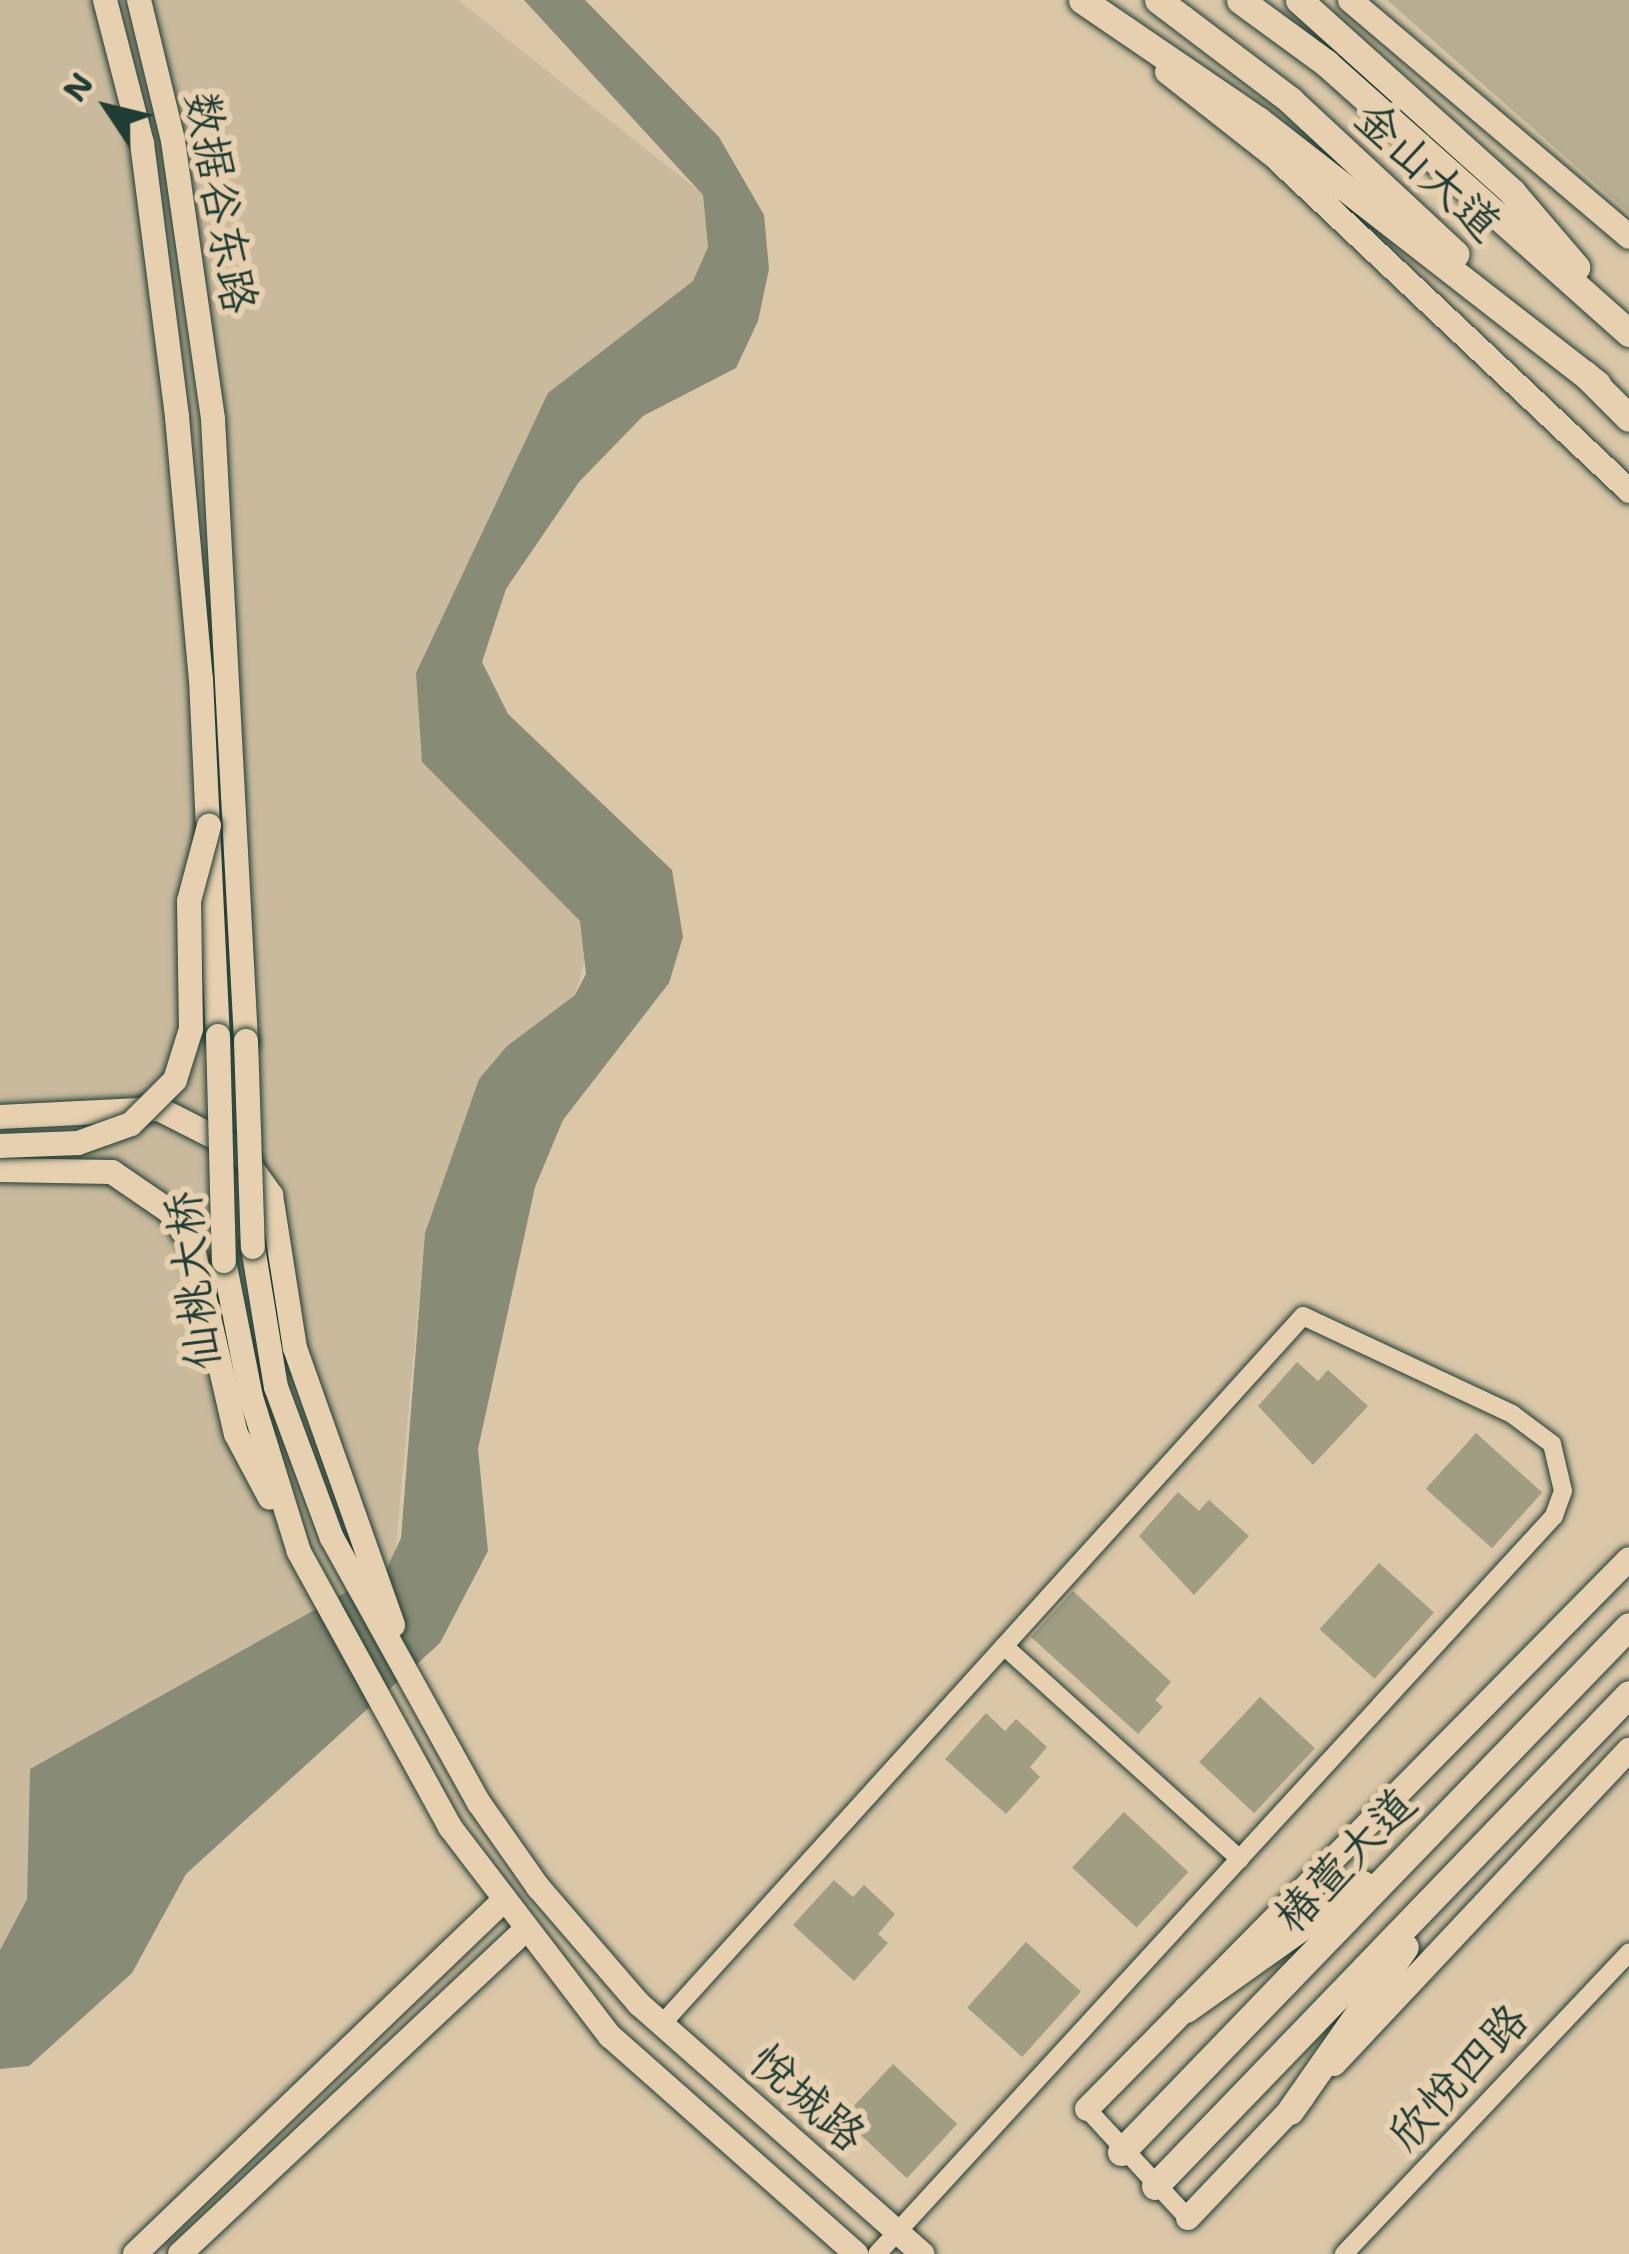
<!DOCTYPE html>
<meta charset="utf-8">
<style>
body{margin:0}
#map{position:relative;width:1629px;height:2254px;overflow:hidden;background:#dac7a8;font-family:"Shantell Sans","LXGW WenKai TC",sans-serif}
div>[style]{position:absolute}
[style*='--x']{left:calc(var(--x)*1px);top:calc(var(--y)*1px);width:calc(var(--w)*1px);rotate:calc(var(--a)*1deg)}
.built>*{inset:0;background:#c9ba9d}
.green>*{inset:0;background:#b7ae92}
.water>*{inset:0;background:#888b75}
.building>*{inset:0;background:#a09d83;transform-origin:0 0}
.roads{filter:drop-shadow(0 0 3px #1f3d34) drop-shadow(0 0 3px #1f3d34)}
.minor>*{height:18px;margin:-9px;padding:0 9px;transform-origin:9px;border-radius:9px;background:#e6d0af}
.major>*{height:24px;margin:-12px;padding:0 12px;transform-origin:12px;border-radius:12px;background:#e6d0af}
.highway>*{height:27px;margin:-13.5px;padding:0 13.5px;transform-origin:13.5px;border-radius:13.5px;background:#e6d0af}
.bridges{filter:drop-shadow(0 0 3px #1f3d34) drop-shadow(0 0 3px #1f3d34)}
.major-bridge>*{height:24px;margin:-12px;padding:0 12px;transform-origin:12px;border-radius:12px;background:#e6d0af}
span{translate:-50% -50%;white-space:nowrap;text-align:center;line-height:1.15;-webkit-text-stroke:12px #e6d0af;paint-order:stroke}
.street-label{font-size:45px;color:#1f3d34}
.north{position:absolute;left:48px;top:48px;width:120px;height:120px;-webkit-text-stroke:9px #e6d0af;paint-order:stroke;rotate:305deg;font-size:33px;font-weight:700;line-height:48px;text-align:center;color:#1f3d34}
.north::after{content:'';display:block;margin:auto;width:42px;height:54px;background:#1f3d34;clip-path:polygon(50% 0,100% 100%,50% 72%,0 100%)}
</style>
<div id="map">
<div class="built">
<div style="clip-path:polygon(0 0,458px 0,704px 195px,708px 247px,693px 281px,548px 393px,422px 762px,580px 921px,588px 946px,575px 995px,507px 1046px,479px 1079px,425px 1233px,395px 1556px,372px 1583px,30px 1769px,27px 1899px,0 1950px)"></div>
</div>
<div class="green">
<div style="clip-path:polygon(1387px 0,1629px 0,1629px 213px)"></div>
</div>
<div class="water">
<div style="clip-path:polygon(524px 0,585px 0,719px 137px,764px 215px,769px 269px,758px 321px,736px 368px,643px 416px,579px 482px,506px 589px,482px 662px,508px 714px,672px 870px,683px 937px,669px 983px,563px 1120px,535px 1187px,478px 1449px,488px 1551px,440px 1643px,186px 1874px,132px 1973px,29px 2066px,0 2069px,0 1950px,27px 1899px,30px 1769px,386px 1570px,401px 1538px,425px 1233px,479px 1079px,507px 1046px,575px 995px,586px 974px,580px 921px,422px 762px,416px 673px,548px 393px,693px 281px,708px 247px,703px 195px)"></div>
</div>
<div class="building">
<div style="clip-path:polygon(1297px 1362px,1318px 1381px,1328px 1370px,1368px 1406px,1313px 1465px,1258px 1406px)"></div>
<div style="left:1476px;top:1433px;width:89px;height:75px;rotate:42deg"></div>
<div style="clip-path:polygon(1178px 1492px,1199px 1511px,1209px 1500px,1249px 1536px,1194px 1595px,1139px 1536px)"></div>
<div style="left:1379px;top:1563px;width:74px;height:89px;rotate:42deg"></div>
<div style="clip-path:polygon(1073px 1591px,1171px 1682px,1155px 1700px,1163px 1707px,1138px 1734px,1031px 1637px)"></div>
<div style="left:1260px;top:1697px;width:75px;height:89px;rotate:43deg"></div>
<div style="clip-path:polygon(986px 1713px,1005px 1731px,1016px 1719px,1047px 1747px,1030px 1767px,1040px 1777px,1006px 1814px,945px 1759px)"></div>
<div style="left:1124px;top:1812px;width:88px;height:76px;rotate:43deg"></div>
<div style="clip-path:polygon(834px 1880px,853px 1897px,864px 1885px,895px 1914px,878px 1934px,888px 1943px,854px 1981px,793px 1925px)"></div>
<div style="left:1026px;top:1942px;width:74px;height:88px;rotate:42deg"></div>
<div style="left:893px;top:2064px;width:88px;height:74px;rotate:43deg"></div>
</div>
<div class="roads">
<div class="minor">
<div style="--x:1004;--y:1646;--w:318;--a:42.1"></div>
<div style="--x:661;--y:2025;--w:956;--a:-47.84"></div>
<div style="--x:1303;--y:1316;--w:231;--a:25.1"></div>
<div style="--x:1512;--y:1414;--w:50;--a:36.9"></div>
<div style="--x:1552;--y:1444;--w:48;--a:76.8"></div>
<div style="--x:1563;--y:1491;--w:27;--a:110"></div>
<div style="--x:1554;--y:1516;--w:1001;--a:132.53"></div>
<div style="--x:1087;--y:2109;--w:149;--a:47.2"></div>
<div style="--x:1344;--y:2254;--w:415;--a:-46.6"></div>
</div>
<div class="major">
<div style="--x:105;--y:0;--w:148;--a:75.5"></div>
<div style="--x:142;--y:143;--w:276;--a:82.7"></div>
<div style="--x:177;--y:417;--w:263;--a:84.8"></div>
<div style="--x:201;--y:679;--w:357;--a:87.3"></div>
<div style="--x:139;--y:0;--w:145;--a:76.4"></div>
<div style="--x:173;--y:141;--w:281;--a:81.8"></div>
<div style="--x:213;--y:419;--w:623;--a:86.96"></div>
<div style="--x:1350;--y:0;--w:366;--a:40.3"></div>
<div style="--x:1167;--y:72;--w:135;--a:38.1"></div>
<div style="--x:1273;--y:155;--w:490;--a:43.3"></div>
<div style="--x:0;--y:1117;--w:159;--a:-2.9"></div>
<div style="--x:159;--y:1109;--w:89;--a:26.9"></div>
<div style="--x:238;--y:1149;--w:57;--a:54.3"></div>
<div style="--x:271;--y:1195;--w:155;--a:81.1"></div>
<div style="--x:295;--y:1348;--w:294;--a:70.5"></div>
<div style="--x:0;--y:1170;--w:112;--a:1"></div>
<div style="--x:112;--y:1172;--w:69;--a:34.4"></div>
<div style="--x:169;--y:1211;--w:40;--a:55.1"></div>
<div style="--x:192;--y:1244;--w:195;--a:77"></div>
<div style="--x:236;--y:1434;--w:72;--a:62"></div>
<div style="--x:253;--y:1247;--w:142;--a:80.7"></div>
<div style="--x:276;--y:1387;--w:161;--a:69.7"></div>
<div style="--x:332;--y:1538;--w:303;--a:61"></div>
<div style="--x:479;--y:1803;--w:103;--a:54.9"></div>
<div style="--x:538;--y:1887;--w:155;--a:49.2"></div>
<div style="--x:639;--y:2004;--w:378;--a:41.4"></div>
<div style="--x:224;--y:1261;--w:139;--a:78.8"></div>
<div style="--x:251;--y:1397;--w:162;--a:72.8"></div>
<div style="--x:299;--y:1552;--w:314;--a:61.2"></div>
<div style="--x:450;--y:1827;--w:263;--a:52.6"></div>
<div style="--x:610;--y:2036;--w:329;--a:41.5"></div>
<div style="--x:1334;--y:2064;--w:431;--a:-46.8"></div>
<div style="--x:1087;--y:2109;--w:772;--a:-45.42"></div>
<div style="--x:1188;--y:2218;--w:166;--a:-46.5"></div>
<div style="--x:135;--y:2254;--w:509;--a:-43.8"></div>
<div style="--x:180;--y:2254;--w:472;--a:-43.2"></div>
</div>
<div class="highway">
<div style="--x:1082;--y:0;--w:213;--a:34.3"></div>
<div style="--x:1258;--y:120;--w:430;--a:37.9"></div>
<div style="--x:1158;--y:0;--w:166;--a:37.1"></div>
<div style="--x:1290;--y:100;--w:226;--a:42.9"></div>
<div style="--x:1240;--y:0;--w:107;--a:36.2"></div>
<div style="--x:1326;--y:63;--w:406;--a:41.7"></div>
<div style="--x:1299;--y:0;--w:287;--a:42"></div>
<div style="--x:1512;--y:192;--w:99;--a:49.5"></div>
<div style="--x:1585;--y:374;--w:62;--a:45"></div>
<div style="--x:1186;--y:2009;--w:216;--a:-35.4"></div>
<div style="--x:1290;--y:2111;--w:200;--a:-55"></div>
<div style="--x:1121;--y:2152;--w:731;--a:-46"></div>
<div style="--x:1155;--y:2186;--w:683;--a:-46.07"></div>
</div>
</div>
<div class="bridges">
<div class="major-bridge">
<div style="--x:218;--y:1036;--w:225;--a:88.5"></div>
<div style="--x:246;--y:1041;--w:206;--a:88.1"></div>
<div style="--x:0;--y:1146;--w:78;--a:-2.2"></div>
<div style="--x:78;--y:1143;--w:56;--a:-19.7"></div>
<div style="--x:131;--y:1124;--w:62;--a:-45"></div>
<div style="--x:175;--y:1080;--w:53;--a:-72.6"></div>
<div style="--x:191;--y:1029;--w:128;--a:-90.9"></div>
<div style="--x:189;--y:901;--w:78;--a:-75.1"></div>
</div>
</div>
<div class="street-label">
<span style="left:1428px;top:171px;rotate:43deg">金山大道</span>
<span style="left:221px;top:202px;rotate:80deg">数据谷东路</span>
<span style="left:193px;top:1281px;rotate:-97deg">仙桃大桥</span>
<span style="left:1345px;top:1860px;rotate:-46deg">椿萱大道</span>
<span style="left:1458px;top:2077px;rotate:-47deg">欣悦四路</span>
<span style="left:808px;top:2098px;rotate:41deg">悦城路</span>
</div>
<div class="north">N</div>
</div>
